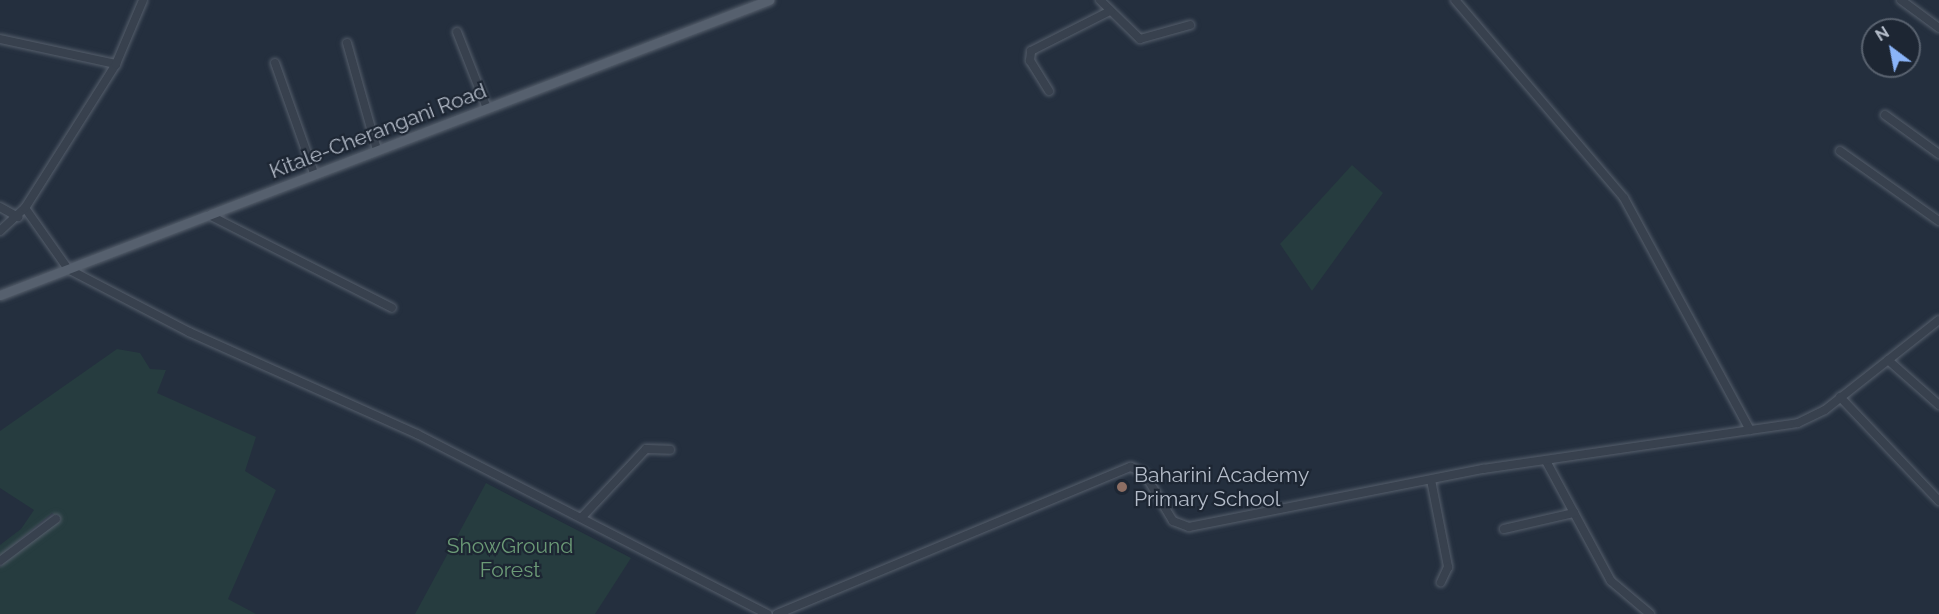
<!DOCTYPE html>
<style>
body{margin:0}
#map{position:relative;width:1939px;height:614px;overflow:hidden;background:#242f3e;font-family:Raleway,sans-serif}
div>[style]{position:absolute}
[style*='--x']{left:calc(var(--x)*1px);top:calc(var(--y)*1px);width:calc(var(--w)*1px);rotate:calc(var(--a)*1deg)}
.green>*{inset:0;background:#263c3f}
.roads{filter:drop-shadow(0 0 2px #565f6c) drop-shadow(0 0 2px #565f6c)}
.minor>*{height:8px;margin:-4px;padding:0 4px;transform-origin:4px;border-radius:4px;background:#38414e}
.major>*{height:9px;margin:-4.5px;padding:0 4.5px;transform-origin:4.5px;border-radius:4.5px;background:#56606e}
.dots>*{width:16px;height:16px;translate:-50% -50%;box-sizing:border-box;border:3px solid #1d2633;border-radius:50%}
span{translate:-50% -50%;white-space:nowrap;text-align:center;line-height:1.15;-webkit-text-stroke:4.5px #1d2633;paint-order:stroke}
.street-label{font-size:21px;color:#b4bcc9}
.poi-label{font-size:21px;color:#b4bcc9}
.left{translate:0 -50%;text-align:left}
.park-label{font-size:21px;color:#6b9a76}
.north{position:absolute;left:1861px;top:18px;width:60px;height:60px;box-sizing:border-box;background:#1d2633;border:2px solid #59626f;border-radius:50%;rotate:328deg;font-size:16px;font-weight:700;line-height:24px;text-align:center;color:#b4bcc9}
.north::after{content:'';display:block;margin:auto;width:21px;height:27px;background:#8ab4f8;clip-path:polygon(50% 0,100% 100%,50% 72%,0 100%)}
</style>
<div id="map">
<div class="green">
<div style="clip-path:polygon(1352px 165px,1383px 193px,1312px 291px,1280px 244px)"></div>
<div style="clip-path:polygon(117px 349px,140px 353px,150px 369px,166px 370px,157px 393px,256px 437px,245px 471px,276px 490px,228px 599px,256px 614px,0 614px,0 567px,60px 518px,52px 513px,0 556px,0 545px,21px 529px,34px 510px,0 488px,0 431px)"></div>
<div style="clip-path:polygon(486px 483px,631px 558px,595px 614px,415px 614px)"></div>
</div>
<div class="roads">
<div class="minor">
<div style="--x:1100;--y:0;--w:56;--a:44.3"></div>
<div style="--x:1140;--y:39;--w:52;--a:-15.6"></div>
<div style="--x:1455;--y:0;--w:260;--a:49.5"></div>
<div style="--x:1624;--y:198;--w:264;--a:61.5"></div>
<div style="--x:1901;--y:0;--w:47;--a:36.4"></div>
<div style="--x:457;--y:32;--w:82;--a:68.5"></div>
<div style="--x:0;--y:39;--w:119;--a:12.2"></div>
<div style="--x:347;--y:43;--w:111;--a:74.3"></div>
<div style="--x:275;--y:63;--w:117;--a:70.5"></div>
<div style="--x:1049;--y:91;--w:36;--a:-122"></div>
<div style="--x:1030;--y:61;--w:10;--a:-84"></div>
<div style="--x:1031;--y:51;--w:89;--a:-26.9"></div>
<div style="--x:1885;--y:115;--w:67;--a:35.8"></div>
<div style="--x:1840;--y:151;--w:121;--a:35.3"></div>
<div style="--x:0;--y:207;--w:21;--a:29"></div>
<div style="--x:25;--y:208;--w:75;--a:54.8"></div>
<div style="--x:68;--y:269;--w:136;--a:27.5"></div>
<div style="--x:189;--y:332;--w:250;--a:24.1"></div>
<div style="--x:417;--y:434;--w:394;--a:27.2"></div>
<div style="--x:209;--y:215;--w:205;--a:26.9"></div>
<div style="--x:0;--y:231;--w:34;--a:-43"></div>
<div style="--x:25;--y:208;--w:170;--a:-57.7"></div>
<div style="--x:116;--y:64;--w:69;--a:-67.1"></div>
<div style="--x:1888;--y:360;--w:68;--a:41.4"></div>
<div style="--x:1840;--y:397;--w:144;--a:46.4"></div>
<div style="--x:1546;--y:461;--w:136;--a:61.6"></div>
<div style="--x:1611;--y:581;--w:51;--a:40.2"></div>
<div style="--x:1431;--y:480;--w:89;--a:78.9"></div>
<div style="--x:1448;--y:567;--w:17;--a:115"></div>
<div style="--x:582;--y:517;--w:93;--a:-46.7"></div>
<div style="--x:646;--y:449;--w:24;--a:2"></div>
<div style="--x:1504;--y:529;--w:72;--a:-12.9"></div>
<div style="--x:0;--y:561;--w:70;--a:-36.9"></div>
<div style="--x:777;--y:614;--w:383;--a:-22.6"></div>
<div style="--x:1131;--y:467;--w:14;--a:25"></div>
<div style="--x:1144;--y:473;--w:56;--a:58.9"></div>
<div style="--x:1173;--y:521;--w:17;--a:21"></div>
<div style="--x:1189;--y:527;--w:300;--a:-11.2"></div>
<div style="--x:1483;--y:469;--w:318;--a:-8.3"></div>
<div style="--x:1798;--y:423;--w:30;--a:-26"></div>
<div style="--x:1825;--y:410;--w:145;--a:-38.3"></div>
</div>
<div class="major">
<div style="--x:0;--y:295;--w:824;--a:-20.99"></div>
</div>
</div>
<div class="dots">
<div style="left:1122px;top:487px;background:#8d6e63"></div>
</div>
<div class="street-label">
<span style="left:378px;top:131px;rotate:-21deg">Kitale-Cherangani Road</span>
</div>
<div class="poi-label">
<span class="left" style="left:1134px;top:487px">Baharini Academy<br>Primary School</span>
</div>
<div class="park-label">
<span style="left:510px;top:558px">ShowGround<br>Forest</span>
</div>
<div class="north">N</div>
</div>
